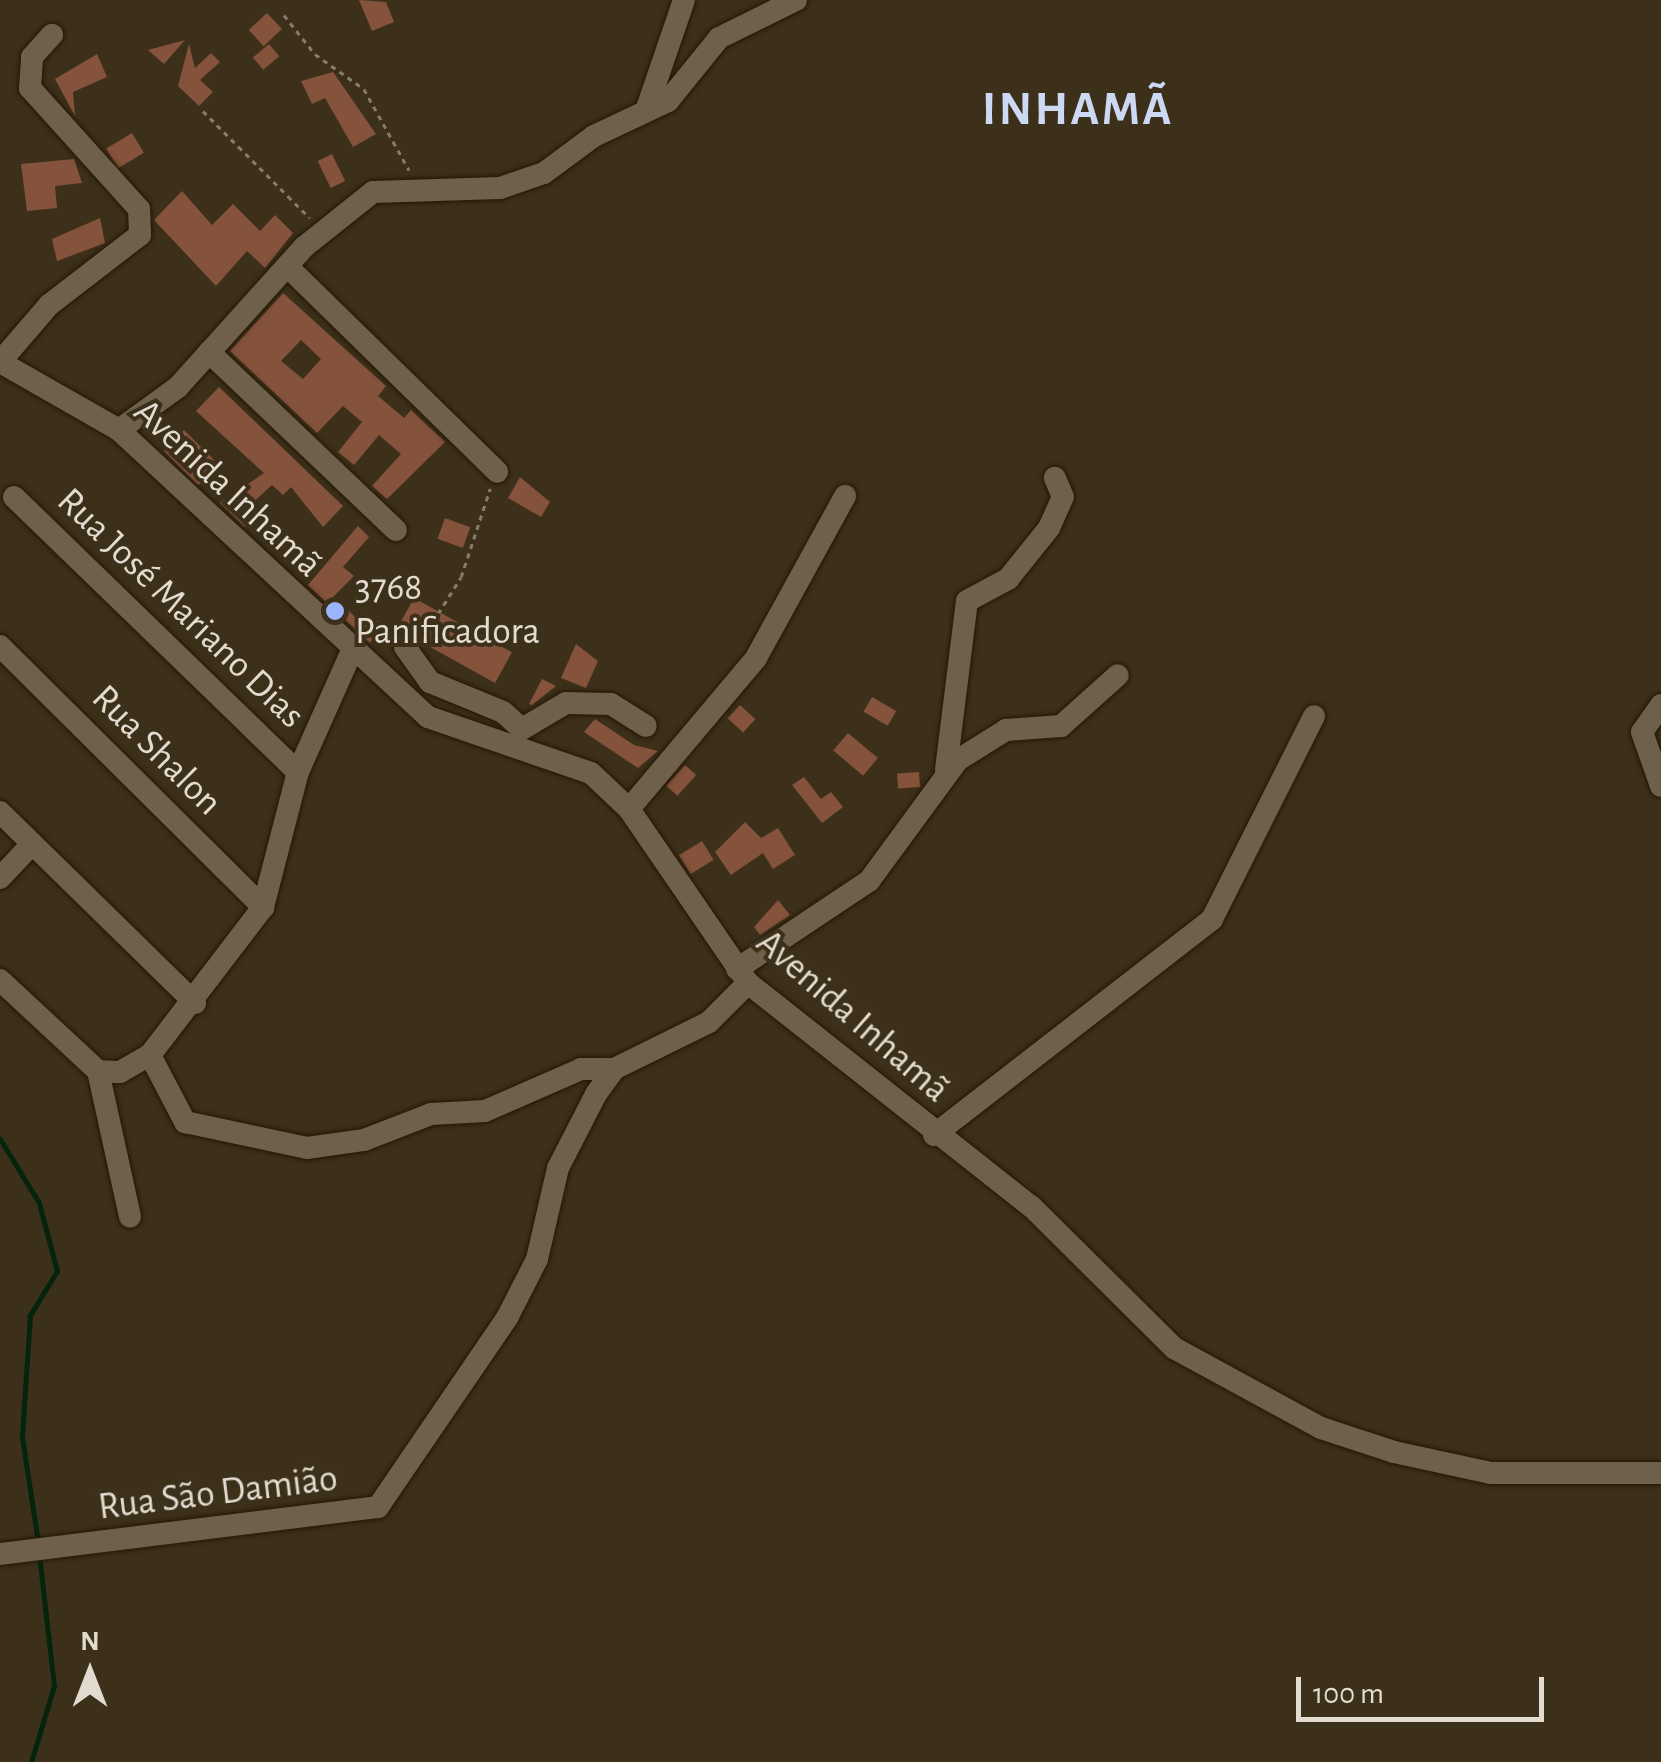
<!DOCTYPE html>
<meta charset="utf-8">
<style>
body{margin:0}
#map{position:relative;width:1661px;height:1762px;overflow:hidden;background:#3c301b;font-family:"Alegreya Sans",sans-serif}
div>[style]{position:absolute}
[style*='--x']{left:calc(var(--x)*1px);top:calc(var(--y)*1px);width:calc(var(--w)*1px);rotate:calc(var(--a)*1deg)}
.stream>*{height:5px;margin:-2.5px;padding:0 2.5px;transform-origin:2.5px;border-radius:2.5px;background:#04250b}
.building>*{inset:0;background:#85523b;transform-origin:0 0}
.path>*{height:2.5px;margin-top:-1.25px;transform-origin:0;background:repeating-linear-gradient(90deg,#867c6b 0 5px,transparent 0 10px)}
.roads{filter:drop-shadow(0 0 2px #231704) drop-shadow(0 0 2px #231704)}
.minor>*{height:22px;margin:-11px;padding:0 11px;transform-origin:11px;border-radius:11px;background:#6e604a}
.dots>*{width:28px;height:28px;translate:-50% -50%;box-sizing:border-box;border:5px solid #3c301b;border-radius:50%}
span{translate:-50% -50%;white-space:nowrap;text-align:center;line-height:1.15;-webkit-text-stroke:8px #3c301b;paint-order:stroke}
.street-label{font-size:38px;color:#e3dbcf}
.poi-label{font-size:38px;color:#e3dbcf}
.left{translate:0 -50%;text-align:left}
.district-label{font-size:48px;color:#cdd8f3;font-weight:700;letter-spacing:2.5px}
.north{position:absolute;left:40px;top:1622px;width:100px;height:100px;-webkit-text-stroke:8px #3c301b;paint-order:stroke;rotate:0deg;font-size:28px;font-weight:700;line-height:40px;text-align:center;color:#e3dbcf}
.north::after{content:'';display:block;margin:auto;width:35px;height:45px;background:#e3dbcf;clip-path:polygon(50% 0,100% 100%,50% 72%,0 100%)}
.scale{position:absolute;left:1296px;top:1677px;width:248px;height:45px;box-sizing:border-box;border:5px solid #e3dbcf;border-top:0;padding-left:12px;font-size:30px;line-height:35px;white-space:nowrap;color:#e3dbcf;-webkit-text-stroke:8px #3c301b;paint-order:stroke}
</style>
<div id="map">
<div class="stream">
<div style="--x:0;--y:1139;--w:75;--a:58.6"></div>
<div style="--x:39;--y:1203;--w:70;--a:75.2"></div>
<div style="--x:57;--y:1271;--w:52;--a:121.5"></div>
<div style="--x:30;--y:1315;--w:122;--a:93.8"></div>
<div style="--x:22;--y:1437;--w:100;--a:81.4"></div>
<div style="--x:31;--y:1762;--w:79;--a:-73.2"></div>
<div style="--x:54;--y:1686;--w:124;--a:-96.5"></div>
</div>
<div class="building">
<div style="clip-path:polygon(359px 0,386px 2px,394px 22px,372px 31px)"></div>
<div style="left:267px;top:13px;width:22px;height:25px;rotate:47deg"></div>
<div style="clip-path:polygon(185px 40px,164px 64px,148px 50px)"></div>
<div style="clip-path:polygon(189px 44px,195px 68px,211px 53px,220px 62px,200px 80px,213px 92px,199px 106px,178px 86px)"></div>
<div style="left:269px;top:44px;width:16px;height:21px;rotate:50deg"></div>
<div style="clip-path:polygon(97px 54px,107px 77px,73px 92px,75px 116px,55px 79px)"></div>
<div style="clip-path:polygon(333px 72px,376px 134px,353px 147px,325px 98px,312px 104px,301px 81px)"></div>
<div style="left:132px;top:133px;width:23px;height:30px;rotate:59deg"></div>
<div style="left:332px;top:154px;width:30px;height:16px;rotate:64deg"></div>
<div style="clip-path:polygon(74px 159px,82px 183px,55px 186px,57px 208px,27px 211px,21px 164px)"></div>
<div style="clip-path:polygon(182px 191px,212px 225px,233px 204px,260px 231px,275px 215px,293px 233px,265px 268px,247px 251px,216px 286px,154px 220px)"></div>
<div style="clip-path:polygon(100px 218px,105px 243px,57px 261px,52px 239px)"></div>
<div style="clip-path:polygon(evenodd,283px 293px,386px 386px,378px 396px,404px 418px,411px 410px,445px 442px,387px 499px,372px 486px,401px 454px,379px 435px,354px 465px,338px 452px,362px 422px,343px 406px,317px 433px,230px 351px,283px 293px,301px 340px,321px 359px,303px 379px,281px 361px,301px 340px)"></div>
<div style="clip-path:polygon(219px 387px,343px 506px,323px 527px,291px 487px,283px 495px,272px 485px,249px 506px,258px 514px,245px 527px,220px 503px,264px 473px,196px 411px)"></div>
<div style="left:184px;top:430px;width:49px;height:29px;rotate:45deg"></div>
<div style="clip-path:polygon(520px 477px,550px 502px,541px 517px,508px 498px)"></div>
<div style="left:445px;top:518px;width:27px;height:22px;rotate:20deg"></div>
<div style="clip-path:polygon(358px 526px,369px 537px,343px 567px,354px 576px,333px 597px,361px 622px,366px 614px,382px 624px,370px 643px,308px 585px)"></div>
<div style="left:414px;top:598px;width:112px;height:35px;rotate:29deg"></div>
<div style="clip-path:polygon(576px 644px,598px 661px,586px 688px,561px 678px)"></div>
<div style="clip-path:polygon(542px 679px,556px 686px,532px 705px,529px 704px)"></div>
<div style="left:872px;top:697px;width:28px;height:17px;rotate:30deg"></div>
<div style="left:740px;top:705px;width:21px;height:18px;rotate:43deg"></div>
<div style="clip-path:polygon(595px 719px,634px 745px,658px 751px,638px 768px,584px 732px)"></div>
<div style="left:848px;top:733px;width:39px;height:23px;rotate:40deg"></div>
<div style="left:685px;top:765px;width:15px;height:28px;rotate:42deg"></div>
<div style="left:919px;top:772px;width:15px;height:22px;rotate:86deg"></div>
<div style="clip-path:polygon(804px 777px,821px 799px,831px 792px,843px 807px,822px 823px,792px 785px)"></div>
<div style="clip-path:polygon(745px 822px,761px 838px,778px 828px,795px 855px,773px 869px,763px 853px,731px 875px,715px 852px)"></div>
<div style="left:702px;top:841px;width:22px;height:27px;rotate:58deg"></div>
<div style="clip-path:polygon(778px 900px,790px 915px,760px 935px,754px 927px)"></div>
</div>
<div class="path">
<div style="--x:284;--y:15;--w:50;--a:51.5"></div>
<div style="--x:315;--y:54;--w:60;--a:35.5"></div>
<div style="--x:364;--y:89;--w:93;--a:60.9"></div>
<div style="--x:203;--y:111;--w:151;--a:45"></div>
<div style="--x:422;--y:639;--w:73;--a:-57.8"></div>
<div style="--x:461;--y:577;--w:93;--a:-71.8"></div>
</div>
<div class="roads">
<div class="minor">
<div style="--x:646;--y:111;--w:117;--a:-71.1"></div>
<div style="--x:287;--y:266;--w:294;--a:44.4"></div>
<div style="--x:209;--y:352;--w:258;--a:43.6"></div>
<div style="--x:0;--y:362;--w:137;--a:29.7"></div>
<div style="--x:119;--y:430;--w:422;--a:42.9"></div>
<div style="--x:428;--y:717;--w:172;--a:19"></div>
<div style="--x:591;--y:773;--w:52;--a:43.5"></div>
<div style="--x:629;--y:809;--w:211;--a:55.6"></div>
<div style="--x:748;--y:983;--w:362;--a:38.3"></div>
<div style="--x:1032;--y:1207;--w:200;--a:44.8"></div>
<div style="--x:1174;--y:1348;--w:167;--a:28.6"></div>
<div style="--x:1321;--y:1428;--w:77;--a:18.2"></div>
<div style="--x:1394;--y:1452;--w:99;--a:12.2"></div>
<div style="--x:1491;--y:1473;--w:170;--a:0"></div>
<div style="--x:0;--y:362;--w:75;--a:-49.3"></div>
<div style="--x:49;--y:305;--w:115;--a:-37.6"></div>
<div style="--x:140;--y:235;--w:26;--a:-92"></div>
<div style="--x:139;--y:209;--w:163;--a:-132"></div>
<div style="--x:30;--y:88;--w:31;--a:-86"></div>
<div style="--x:32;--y:57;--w:30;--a:-48"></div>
<div style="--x:119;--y:430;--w:73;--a:-36.1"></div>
<div style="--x:178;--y:387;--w:188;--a:-48"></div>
<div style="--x:304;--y:247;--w:88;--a:-38.6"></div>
<div style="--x:373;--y:192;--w:127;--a:-1.8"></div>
<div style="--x:500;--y:188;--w:46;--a:-18.8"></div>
<div style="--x:544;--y:173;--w:62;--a:-36.5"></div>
<div style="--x:594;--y:136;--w:82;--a:-25.3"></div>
<div style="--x:668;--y:101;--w:81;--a:-51"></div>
<div style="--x:719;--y:38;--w:86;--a:-26.3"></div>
<div style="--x:14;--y:497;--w:395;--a:44.1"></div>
<div style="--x:0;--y:646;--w:371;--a:44.8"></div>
<div style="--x:405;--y:647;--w:43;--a:54.5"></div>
<div style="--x:430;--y:682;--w:79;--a:22.3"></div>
<div style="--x:503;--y:712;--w:25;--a:42"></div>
<div style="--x:522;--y:729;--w:51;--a:-30.6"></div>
<div style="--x:566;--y:703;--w:45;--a:1.3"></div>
<div style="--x:611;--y:704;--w:41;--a:32.2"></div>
<div style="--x:1661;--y:705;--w:33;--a:125"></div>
<div style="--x:1642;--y:732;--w:57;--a:70.6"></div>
<div style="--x:946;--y:769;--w:169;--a:-82.9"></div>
<div style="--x:967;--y:601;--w:47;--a:-28.2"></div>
<div style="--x:1008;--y:579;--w:65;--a:-51.2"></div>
<div style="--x:1049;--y:528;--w:34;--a:-66"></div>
<div style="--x:1063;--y:497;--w:21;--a:-113"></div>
<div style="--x:629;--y:809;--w:197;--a:-49.9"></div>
<div style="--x:756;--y:658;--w:185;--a:-61.2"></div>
<div style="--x:0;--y:812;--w:273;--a:44.4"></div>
<div style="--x:0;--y:878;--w:47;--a:-46.7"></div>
<div style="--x:737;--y:969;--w:159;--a:-33.7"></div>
<div style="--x:869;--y:881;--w:150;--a:-53.7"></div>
<div style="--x:958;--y:760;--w:57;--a:-32"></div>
<div style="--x:1006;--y:730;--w:55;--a:-4.2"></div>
<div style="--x:1061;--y:726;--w:76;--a:-41.8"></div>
<div style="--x:0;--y:980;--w:134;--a:42.9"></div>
<div style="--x:150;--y:1055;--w:76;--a:62.4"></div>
<div style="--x:185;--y:1122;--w:125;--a:12"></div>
<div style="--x:307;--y:1148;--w:58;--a:-8"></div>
<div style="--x:364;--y:1140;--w:72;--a:-21.2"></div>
<div style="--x:431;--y:1114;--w:54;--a:-3.2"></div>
<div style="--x:485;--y:1111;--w:105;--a:-23.6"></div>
<div style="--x:581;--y:1069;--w:33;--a:0"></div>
<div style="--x:98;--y:1071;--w:22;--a:3"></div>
<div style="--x:120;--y:1072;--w:34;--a:-30"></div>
<div style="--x:150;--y:1055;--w:186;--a:-52.6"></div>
<div style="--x:263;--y:907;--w:139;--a:-75.5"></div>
<div style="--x:298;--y:772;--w:130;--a:-66"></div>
<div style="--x:98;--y:1071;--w:149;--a:77.6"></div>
<div style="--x:934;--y:1135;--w:352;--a:-37.8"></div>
<div style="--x:1212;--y:919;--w:227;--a:-63.3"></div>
<div style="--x:0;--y:1554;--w:381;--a:-7.1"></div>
<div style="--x:378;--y:1507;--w:229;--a:-55.7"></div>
<div style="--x:507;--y:1318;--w:66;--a:-63"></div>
<div style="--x:537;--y:1259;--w:93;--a:-77"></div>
<div style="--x:558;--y:1168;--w:83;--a:-62.8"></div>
<div style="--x:596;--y:1094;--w:31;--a:-54"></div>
<div style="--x:614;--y:1069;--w:106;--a:-26.3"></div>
<div style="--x:709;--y:1022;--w:55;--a:-45"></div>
</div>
</div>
<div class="dots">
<div style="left:335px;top:611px;background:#9ab5fd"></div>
</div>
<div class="street-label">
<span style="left:227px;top:489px;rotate:43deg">Avenida Inhamã</span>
<span style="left:180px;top:609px;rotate:44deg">Rua José Mariano Dias</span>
<span style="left:156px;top:751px;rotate:45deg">Rua Shalon</span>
<span style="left:852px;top:1017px;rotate:41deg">Avenida Inhamã</span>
<span style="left:218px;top:1494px;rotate:-7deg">Rua São Damião</span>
</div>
<div class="poi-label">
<span class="left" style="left:355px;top:611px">3768<br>Panificadora</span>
</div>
<div class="district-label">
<span style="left:1078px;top:111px">INHAMÃ</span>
</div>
<div class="north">N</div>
<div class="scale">100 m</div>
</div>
